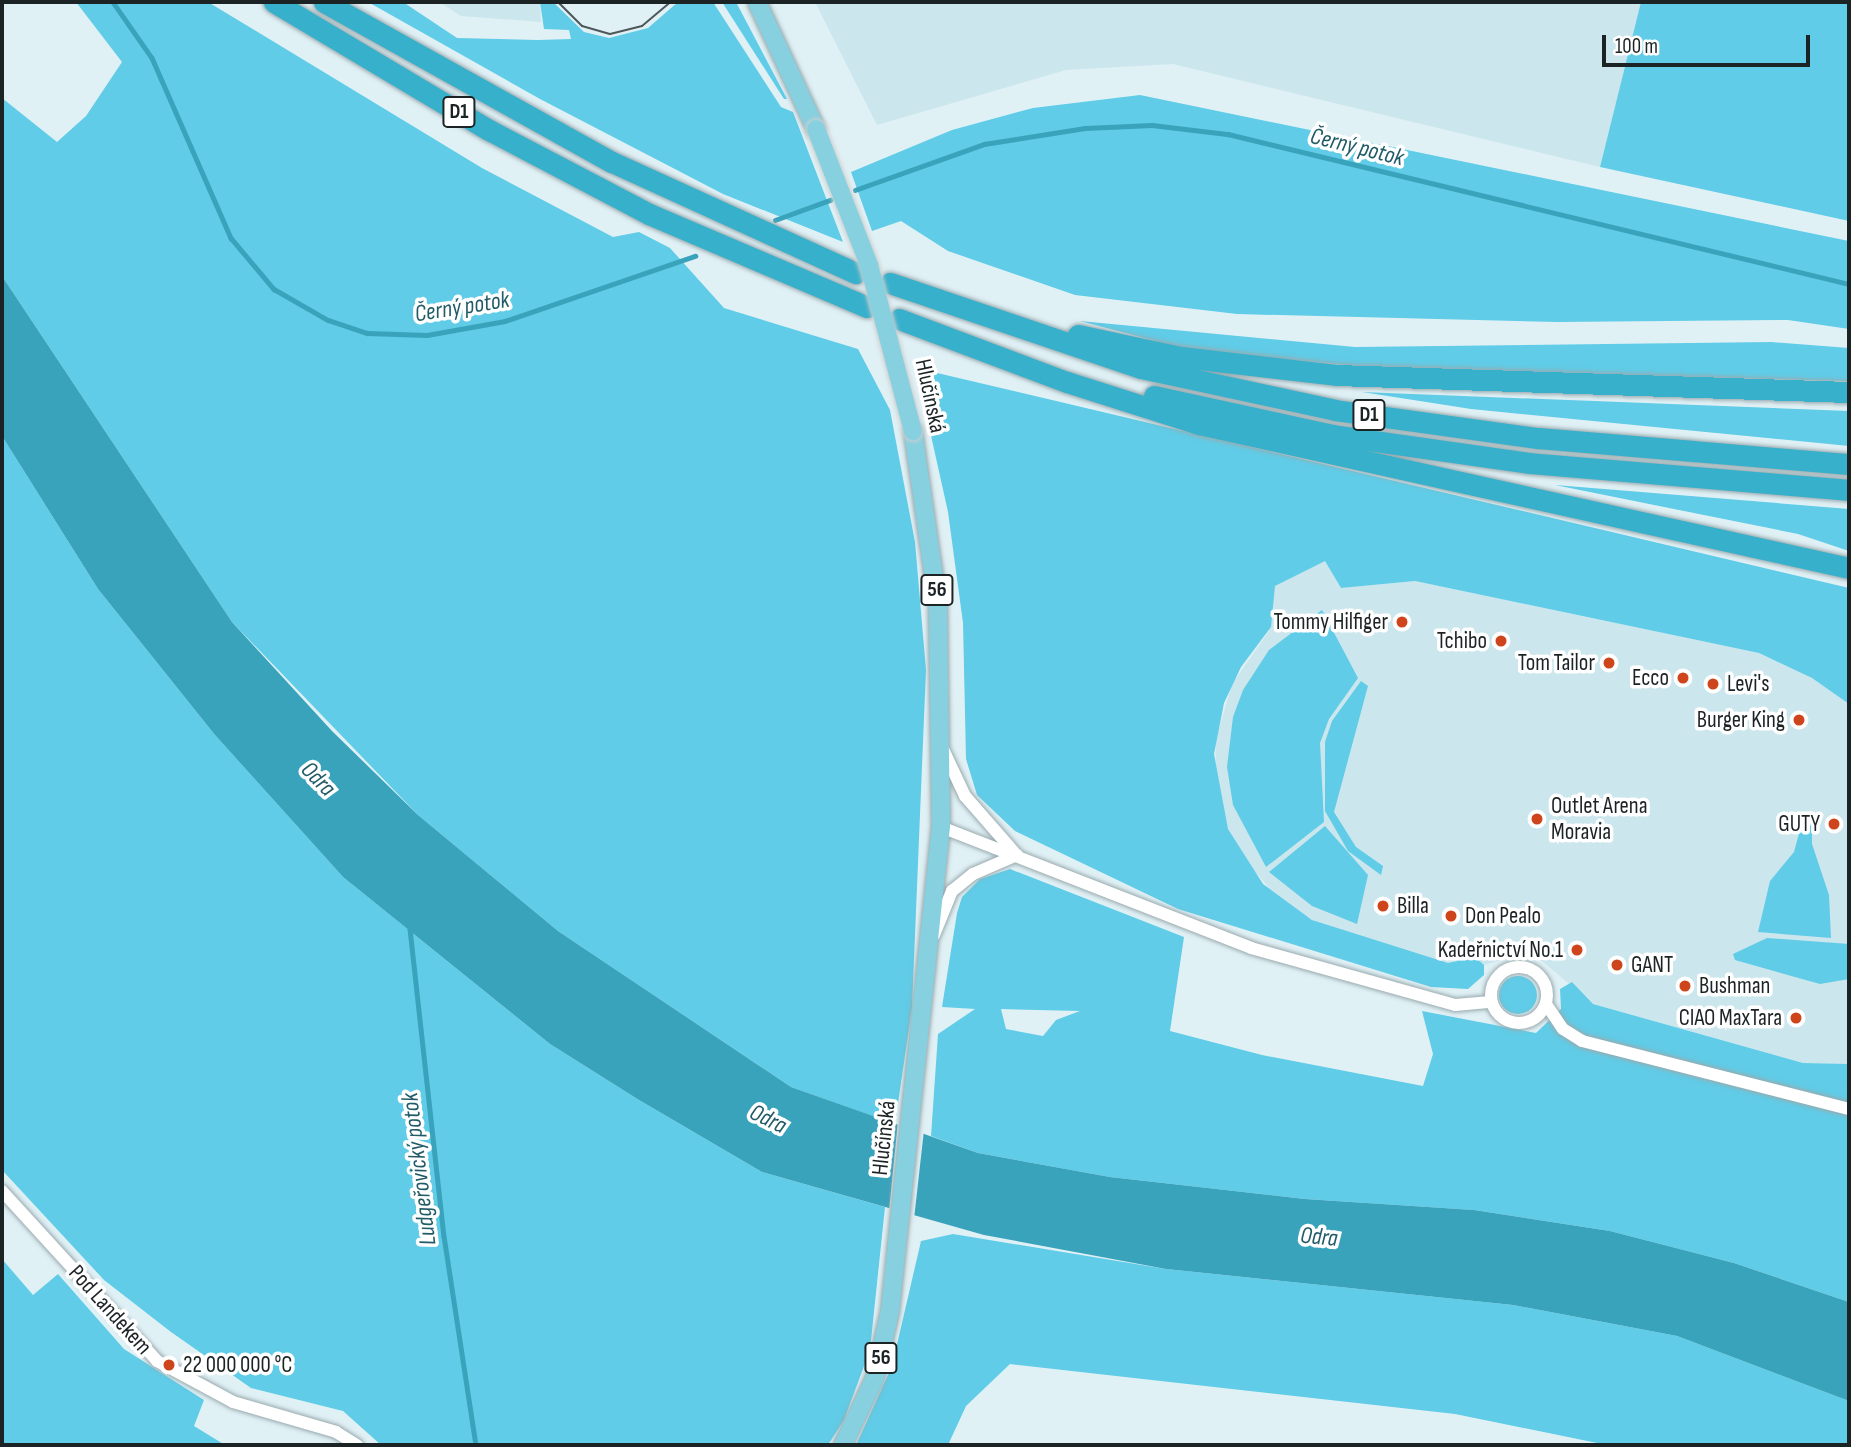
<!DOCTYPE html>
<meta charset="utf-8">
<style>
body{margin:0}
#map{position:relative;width:1851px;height:1447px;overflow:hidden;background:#e0f1f6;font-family:"Sofia Sans Condensed",sans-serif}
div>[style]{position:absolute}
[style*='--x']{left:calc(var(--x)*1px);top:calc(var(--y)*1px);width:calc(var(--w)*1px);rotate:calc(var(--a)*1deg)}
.built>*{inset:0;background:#cbe6ed}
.green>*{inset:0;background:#60cce7}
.round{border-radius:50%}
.water>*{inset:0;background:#39a3bc}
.pier>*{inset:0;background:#e0f1f6}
.stream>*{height:4.5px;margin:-2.25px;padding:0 2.25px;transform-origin:2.25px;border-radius:2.25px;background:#39a3bc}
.roads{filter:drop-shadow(0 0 2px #99aaae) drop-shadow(0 0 2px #99aaae)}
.minor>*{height:12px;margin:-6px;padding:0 6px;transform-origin:6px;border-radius:6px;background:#fff}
.minor>.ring{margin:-6px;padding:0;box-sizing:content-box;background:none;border:12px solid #fff;border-radius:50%}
.primary>*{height:18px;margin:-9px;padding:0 9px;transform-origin:9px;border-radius:9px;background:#87d0e0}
.motorway>*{height:21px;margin:-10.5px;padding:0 10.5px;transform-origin:10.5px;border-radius:10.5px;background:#37b0cc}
.tram>*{height:2px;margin:-1px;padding:0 1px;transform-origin:1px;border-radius:1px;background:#4e585a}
.bridges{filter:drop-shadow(0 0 2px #cdcfcf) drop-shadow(0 0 2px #cdcfcf)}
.primary-bridge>*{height:18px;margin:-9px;padding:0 9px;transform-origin:9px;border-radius:9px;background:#87d0e0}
.dots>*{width:19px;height:19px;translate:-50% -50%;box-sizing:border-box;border:4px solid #fff;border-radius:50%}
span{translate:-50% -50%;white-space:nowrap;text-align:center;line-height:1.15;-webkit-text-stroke:7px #fff;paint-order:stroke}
.shield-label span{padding:2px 5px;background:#fff;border:2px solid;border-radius:5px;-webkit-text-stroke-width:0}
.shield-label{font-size:21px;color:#1c2324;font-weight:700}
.street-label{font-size:23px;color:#1c2324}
.poi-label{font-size:23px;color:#1c2324}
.right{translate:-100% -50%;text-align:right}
.left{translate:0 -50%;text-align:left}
.water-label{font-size:24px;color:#225b68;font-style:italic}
.frame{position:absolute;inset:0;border:4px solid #1c2324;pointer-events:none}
.scale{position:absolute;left:1602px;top:35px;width:208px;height:32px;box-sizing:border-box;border:4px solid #1c2324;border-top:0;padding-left:9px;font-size:21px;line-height:24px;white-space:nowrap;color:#1c2324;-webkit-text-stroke:5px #fff;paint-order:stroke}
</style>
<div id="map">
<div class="built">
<div style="clip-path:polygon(439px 2px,540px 2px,541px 22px,461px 16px)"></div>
<div style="clip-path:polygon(815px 2px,1641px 2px,1600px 167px,1173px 64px,1066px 70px,877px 125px)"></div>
<div style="clip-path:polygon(1325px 560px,1341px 588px,1415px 581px,1759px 653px,1812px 678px,1849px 704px,1849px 1064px,1803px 1063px,1593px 1004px,1542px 961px,1518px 955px,1484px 965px,1472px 957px,1448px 963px,1366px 940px,1321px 925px,1277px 897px,1244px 859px,1228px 829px,1215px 779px,1216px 739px,1232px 684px,1269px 631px,1275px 586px)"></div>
</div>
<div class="green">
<div style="clip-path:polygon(76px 2px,208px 2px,482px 168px,613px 237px,639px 232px,670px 248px,724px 308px,858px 349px,890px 410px,915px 542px,926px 670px,912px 1008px,895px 1124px,791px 1087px,558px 931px,418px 815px,232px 622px,2px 276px,2px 98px,57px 142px,86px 116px,122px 62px)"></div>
<div style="clip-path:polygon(368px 2px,403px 2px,457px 38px,538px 40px,571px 39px,569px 30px,544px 29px,540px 2px,553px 2px,584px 32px,609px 38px,648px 28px,678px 2px,713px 2px,781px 107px,793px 112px,843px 242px,723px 194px,540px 99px)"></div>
<div style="clip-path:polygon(722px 2px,736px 2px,787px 99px,784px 99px)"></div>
<div style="clip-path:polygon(1641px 2px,1849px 2px,1849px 221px,1600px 167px)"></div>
<div style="clip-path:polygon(1140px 95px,1849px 241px,1849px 329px,1788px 320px,1557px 322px,1237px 314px,1075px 295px,948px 251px,901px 221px,872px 231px,851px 172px,952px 130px,1033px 108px)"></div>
<div style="clip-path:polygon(1080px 321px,1355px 347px,1771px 342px,1849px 348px,1849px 381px,1396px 370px,1186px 349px)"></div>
<div style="clip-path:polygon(916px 368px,1849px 588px,1849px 704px,1812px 678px,1759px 653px,1415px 581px,1341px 588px,1325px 561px,1275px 586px,1271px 627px,1241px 667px,1224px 703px,1214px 754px,1228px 829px,1263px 884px,1312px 920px,1448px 963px,1475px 957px,1484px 965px,1484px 975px,1468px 989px,1431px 987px,1178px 909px,1015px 831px,977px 795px,966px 759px,963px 623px,948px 512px)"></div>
<div style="clip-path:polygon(1362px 392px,1849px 411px,1849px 446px,1471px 409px)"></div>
<div style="clip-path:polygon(2px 436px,98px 589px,215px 735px,343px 877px,550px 1044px,639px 1100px,762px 1172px,885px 1207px,870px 1350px,844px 1420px,828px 1445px,381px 1445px,343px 1411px,251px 1388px,171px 1332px,104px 1280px,2px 1170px)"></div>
<div style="clip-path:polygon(1555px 485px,1849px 509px,1849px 551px,1798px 534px)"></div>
<div style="clip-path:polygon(1322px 610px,1358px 678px,1329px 719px,1320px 743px,1324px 822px,1266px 867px,1233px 805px,1227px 767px,1233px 717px,1243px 690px,1269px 650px)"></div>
<div style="clip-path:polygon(1361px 681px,1368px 686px,1334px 812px,1356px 847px,1383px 866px,1381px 875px,1348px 851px,1325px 811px,1325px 742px,1332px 721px)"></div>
<div style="clip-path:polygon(1812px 819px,1812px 844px,1829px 895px,1831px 938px,1758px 932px,1770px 881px,1794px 852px,1801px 826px)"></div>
<div style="clip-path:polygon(1325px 826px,1368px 875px,1357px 924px,1312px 906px,1269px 872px)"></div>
<div style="clip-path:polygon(evenodd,1010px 869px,1184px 937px,1170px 1031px,1262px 1055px,1423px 1086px,1433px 1054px,1422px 1011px,1536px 1033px,1561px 1009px,1560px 989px,1572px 982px,1593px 1004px,1650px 1020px,1803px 1063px,1849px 1064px,1849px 1302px,1734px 1263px,1610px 1231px,1474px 1210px,1305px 1199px,1110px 1177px,978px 1153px,931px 1136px,938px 1034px,975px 1009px,942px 1007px,957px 913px,962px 897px,980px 879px,1010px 869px,1001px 1009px,1080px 1011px,1056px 1020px,1043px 1036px,1006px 1029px,1001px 1009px)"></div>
<div style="clip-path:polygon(1767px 938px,1849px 944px,1849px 979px,1820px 984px,1735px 960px,1733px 954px)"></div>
<div class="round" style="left:1499px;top:976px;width:38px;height:38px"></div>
<div style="clip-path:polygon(953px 1234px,1166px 1269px,1513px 1305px,1677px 1336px,1849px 1401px,1849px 1445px,1607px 1445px,1455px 1414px,1010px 1364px,966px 1406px,948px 1445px,856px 1445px,892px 1366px,921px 1241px)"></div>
<div style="clip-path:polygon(2px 1259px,33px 1295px,58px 1274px,124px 1349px,204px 1400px,194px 1426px,225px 1445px,2px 1445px)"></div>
</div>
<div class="water">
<div style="clip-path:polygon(2px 276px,232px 622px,332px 731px,418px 815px,558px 931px,791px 1087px,978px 1153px,1110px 1177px,1305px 1199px,1474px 1210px,1610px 1231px,1734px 1263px,1849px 1302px,1849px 1401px,1677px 1336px,1513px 1305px,1166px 1269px,984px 1235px,762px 1172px,639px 1100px,550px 1044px,343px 877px,215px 735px,98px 589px,2px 436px)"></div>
</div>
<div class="pier">
<div style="clip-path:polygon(898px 1121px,924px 1130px,914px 1219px,889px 1212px)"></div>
</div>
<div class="stream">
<div style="--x:113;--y:2;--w:68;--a:55.1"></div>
<div style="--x:152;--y:58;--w:197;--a:66.3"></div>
<div style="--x:231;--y:238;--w:67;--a:49.9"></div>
<div style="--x:274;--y:289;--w:62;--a:29.9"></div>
<div style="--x:328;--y:320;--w:41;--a:18.4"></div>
<div style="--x:367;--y:333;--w:60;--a:1.9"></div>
<div style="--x:427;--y:335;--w:79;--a:-10.2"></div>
<div style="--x:505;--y:321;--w:201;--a:-18.9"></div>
<div style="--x:855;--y:190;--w:137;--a:-19.6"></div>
<div style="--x:984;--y:144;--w:102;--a:-9"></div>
<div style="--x:1085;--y:128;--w:67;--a:-2.6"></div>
<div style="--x:1152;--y:125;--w:77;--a:6.8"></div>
<div style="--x:1228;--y:134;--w:639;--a:13.58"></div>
<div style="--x:775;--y:220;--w:59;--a:-20"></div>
<div style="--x:410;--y:929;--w:309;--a:83.7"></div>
<div style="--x:444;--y:1236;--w:211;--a:81.3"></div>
</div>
<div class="roads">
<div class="minor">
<div style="--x:943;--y:749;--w:52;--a:64.9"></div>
<div style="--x:965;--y:796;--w:74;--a:48.8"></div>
<div style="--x:941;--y:827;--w:333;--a:21.3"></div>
<div style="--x:1251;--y:948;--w:212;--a:15.6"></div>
<div style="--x:1455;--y:1005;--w:36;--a:-5"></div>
<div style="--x:934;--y:935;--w:48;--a:-67.8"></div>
<div style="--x:952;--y:891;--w:27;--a:-39"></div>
<div style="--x:973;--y:874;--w:48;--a:-23.4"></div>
<div class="ring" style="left:1491px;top:967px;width:44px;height:44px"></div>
<div style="--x:1546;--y:1004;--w:30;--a:56"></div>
<div style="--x:1563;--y:1029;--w:22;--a:32"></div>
<div style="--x:1582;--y:1041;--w:276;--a:14.3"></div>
<div style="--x:2;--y:1191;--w:230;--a:47.6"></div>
<div style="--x:157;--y:1361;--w:86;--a:28.3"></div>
<div style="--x:233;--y:1402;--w:107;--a:16.2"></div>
<div style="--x:336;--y:1432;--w:25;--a:32"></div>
</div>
<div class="primary">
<div style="--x:757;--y:2;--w:140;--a:65.1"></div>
<div style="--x:843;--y:1445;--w:74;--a:-64.5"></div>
<div style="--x:875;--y:1378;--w:69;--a:-77.4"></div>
<div style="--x:890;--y:1311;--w:487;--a:-84"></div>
<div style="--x:941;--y:827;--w:222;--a:-90.8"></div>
<div style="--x:938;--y:605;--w:176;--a:-98.2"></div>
</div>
<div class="motorway">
<div style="--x:274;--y:2;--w:250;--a:30.8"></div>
<div style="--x:489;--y:130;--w:181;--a:27.7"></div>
<div style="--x:649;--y:214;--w:237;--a:23.1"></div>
<div style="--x:324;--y:2;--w:329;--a:29.1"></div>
<div style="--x:612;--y:162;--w:268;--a:24.5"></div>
<div style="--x:890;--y:283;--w:265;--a:18.7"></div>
<div style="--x:1141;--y:368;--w:198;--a:12.2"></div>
<div style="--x:1335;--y:410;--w:205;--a:7.9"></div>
<div style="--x:1538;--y:438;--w:312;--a:4.8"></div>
<div style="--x:899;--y:319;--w:179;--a:20.6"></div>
<div style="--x:1067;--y:382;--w:139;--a:17.7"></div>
<div style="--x:1199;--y:424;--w:666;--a:12.49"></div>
<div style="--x:1078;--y:335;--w:105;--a:12.1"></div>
<div style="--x:1181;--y:357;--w:156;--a:6.6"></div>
<div style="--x:1336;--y:375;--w:513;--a:1.9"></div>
<div style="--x:1154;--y:396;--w:183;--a:12.3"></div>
<div style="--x:1333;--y:435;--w:198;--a:8.1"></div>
<div style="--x:1529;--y:463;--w:321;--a:4.8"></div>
</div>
</div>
<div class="tram">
<div style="--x:558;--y:2;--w:34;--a:45"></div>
<div style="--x:582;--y:26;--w:29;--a:16"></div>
<div style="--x:610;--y:34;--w:33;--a:-14"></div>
<div style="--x:642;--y:26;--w:38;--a:-40"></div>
</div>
<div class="bridges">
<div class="primary-bridge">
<div style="--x:816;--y:129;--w:146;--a:68.7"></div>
<div style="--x:869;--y:265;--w:172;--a:75.2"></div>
</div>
</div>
<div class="dots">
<div style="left:1402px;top:622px;background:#ce451b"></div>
<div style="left:1501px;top:641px;background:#ce451b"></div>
<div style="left:1609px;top:663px;background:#ce451b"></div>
<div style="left:1683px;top:678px;background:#ce451b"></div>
<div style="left:1713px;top:684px;background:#ce451b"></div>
<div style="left:1799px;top:720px;background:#ce451b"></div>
<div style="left:1537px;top:819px;background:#ce451b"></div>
<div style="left:1834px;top:824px;background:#ce451b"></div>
<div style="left:1383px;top:906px;background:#ce451b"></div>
<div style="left:1451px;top:916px;background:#ce451b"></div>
<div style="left:1577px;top:950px;background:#ce451b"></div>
<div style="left:1617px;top:965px;background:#ce451b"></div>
<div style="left:1685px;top:986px;background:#ce451b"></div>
<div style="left:1796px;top:1018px;background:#ce451b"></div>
<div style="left:169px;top:1365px;background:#ce451b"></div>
</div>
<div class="shield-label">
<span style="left:459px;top:112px">D1</span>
<span style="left:1369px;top:415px">D1</span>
<span style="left:937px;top:590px">56</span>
<span style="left:881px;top:1358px">56</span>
</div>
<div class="street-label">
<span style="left:930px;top:396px;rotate:78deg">Hlučínská</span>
<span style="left:884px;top:1138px;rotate:-84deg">Hlučínská</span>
<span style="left:110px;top:1310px;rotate:48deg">Pod Landekem</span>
</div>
<div class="poi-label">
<span class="right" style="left:1388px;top:622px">Tommy Hilfiger</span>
<span class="right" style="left:1487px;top:641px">Tchibo</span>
<span class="right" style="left:1595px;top:663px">Tom Tailor</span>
<span class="right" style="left:1669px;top:678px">Ecco</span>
<span class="left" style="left:1727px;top:684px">Levi's</span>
<span class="right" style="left:1785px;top:720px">Burger King</span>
<span class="left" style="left:1551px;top:819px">Outlet Arena<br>Moravia</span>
<span class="right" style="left:1820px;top:824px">GUTY</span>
<span class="left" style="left:1397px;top:906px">Billa</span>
<span class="left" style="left:1465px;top:916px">Don Pealo</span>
<span class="right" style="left:1563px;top:950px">Kadeřnictví No.1</span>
<span class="left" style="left:1631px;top:965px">GANT</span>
<span class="left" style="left:1699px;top:986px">Bushman</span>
<span class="right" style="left:1782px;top:1018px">CIAO MaxTara</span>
<span class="left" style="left:183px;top:1365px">22 000 000 °C</span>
</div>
<div class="water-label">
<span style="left:1357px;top:147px;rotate:14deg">Černý potok</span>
<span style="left:462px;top:307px;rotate:-9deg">Černý potok</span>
<span style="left:318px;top:779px;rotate:45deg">Odra</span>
<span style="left:768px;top:1119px;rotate:26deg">Odra</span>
<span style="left:419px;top:1169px;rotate:-97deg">Ludgeřovický potok</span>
<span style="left:1319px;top:1237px;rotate:5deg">Odra</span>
</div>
<div class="frame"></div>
<div class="scale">100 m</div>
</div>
